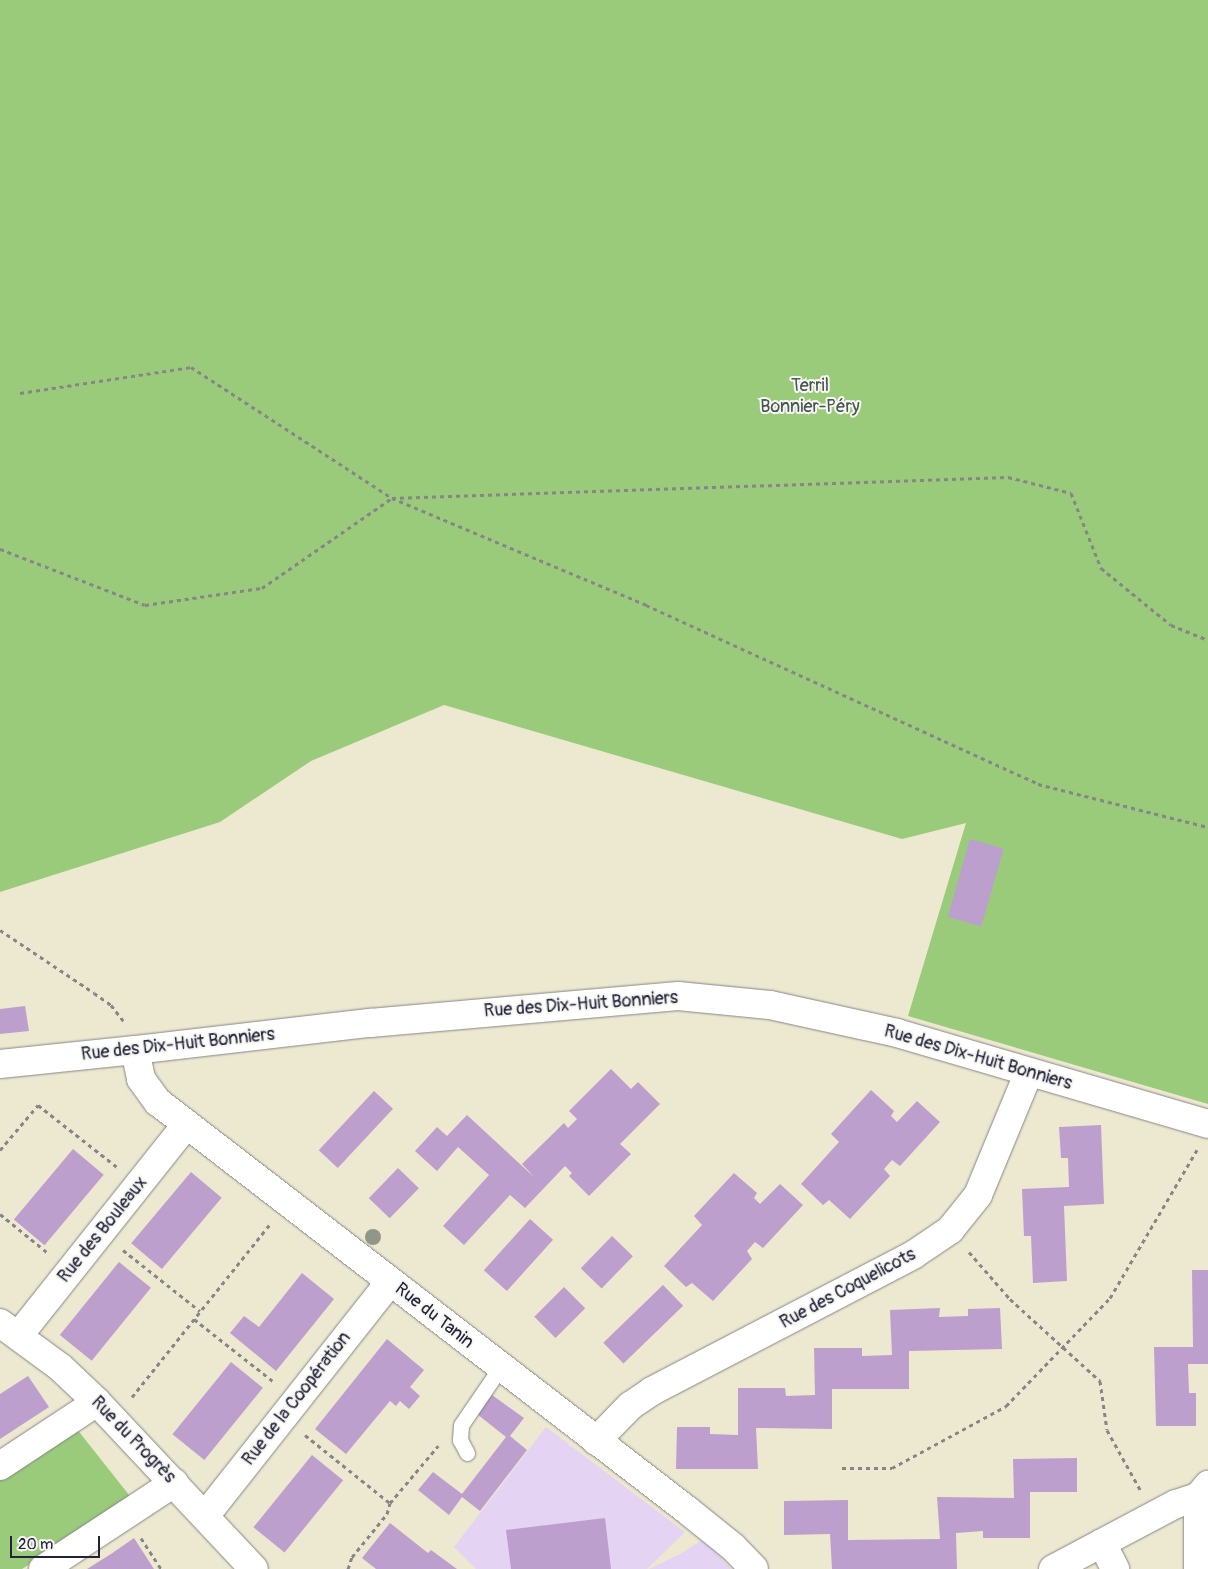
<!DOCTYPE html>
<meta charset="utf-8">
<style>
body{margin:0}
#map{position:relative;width:1208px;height:1569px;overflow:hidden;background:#ede8d0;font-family:Pangolin,sans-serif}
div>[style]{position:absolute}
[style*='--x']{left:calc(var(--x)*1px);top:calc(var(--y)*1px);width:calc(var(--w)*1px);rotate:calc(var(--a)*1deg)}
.built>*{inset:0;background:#e4d3f2}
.green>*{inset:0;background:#99cb7b}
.building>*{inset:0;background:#bc9fcd;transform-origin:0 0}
.path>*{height:3px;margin-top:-1.5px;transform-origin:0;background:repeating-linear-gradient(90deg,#888586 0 4px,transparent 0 8px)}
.roads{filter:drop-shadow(0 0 1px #888586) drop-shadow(0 0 1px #888586)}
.service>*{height:15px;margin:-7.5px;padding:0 7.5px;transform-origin:7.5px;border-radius:7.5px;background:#fff}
.minor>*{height:28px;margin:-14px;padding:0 14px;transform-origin:14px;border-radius:14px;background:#fff}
.tertiary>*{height:28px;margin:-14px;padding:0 14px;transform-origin:14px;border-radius:14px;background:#fff}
.trees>*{width:16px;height:16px;margin:-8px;border-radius:50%;background:#919788}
span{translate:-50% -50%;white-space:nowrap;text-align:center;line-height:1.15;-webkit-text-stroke:4px #f6f6f2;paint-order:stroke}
.park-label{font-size:18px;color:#46554e}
.street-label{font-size:18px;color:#22223b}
.scale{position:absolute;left:10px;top:1536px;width:90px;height:22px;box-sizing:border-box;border:2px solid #22223b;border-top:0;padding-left:6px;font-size:15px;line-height:18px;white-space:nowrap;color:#22223b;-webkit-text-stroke:4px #f6f6f2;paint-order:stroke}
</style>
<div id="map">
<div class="built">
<div style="clip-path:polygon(546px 1427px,685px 1532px,647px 1569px,476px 1569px,454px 1547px)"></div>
<div style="clip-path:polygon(704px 1539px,731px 1569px,649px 1569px,680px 1554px)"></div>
</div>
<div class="green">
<div style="clip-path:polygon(0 0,1208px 0,1208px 1104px,908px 1016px,966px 823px,902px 839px,444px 705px,311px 761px,220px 822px,0 892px)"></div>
<div style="clip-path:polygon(76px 1428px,133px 1500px,22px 1569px,0 1569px,0 1477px)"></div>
</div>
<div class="building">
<div style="left:970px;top:839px;width:35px;height:81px;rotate:16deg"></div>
<div style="clip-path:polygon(25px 1006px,29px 1031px,0 1034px,0 1009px)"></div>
<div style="clip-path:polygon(611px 1069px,631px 1089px,638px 1082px,660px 1104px,620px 1144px,631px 1154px,589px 1196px,569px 1176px,572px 1173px,565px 1166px,525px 1208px,510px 1195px,464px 1245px,443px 1226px,489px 1175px,458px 1147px,437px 1171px,415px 1151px,437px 1127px,447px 1136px,467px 1115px,534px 1177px,522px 1164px,564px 1123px,568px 1128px,577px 1119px,569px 1111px)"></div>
<div style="clip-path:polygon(871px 1090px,894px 1111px,891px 1116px,897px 1122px,917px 1101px,940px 1122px,900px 1166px,892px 1160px,884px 1169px,890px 1176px,850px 1219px,829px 1200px,823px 1205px,801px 1184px,839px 1142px,831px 1134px)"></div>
<div style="left:374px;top:1091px;width:26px;height:81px;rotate:43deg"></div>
<div style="clip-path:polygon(1101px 1125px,1104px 1204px,1064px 1206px,1067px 1281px,1033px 1283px,1031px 1236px,1024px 1236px,1022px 1189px,1069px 1187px,1068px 1158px,1061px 1158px,1059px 1127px)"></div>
<div style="left:73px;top:1149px;width:40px;height:92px;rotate:40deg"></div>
<div style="left:398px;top:1168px;width:29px;height:42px;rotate:44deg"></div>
<div style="left:191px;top:1172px;width:40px;height:93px;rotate:40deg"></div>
<div style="clip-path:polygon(734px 1173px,757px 1193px,754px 1198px,760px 1204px,780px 1184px,803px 1205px,763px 1248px,755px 1242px,747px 1251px,752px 1259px,713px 1301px,692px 1283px,686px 1287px,664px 1266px,702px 1225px,694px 1216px)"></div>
<div style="left:530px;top:1219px;width:31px;height:69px;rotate:42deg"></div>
<div style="left:612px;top:1236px;width:29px;height:45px;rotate:44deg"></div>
<div style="left:119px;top:1262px;width:41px;height:94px;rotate:39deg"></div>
<div style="clip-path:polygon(1192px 1270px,1208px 1270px,1208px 1364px,1188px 1364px,1189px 1393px,1196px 1393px,1196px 1426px,1156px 1426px,1154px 1347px,1193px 1347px)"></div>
<div style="clip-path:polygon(302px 1273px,334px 1299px,276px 1371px,230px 1333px,244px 1316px,259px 1327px)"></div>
<div style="left:663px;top:1285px;width:29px;height:83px;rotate:46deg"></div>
<div style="left:564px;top:1287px;width:30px;height:42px;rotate:45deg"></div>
<div style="clip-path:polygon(940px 1308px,939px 1317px,968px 1316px,968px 1309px,1000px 1308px,1002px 1349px,909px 1351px,909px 1389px,832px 1389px,832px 1429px,756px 1428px,758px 1469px,676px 1469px,677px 1427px,710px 1427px,710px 1434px,738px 1435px,738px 1388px,785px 1388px,786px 1396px,815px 1395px,814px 1348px,862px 1348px,862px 1356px,892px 1355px,890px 1310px)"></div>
<div style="clip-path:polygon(387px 1339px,424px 1370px,410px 1387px,420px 1396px,409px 1409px,400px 1401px,396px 1406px,390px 1401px,346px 1454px,315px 1429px)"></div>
<div style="left:231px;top:1362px;width:41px;height:93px;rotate:39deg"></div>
<div style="clip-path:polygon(28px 1376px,49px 1407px,0 1439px,0 1394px)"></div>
<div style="clip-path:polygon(492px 1395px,524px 1418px,510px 1436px,527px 1450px,480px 1511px,462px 1497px,449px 1515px,418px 1490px,433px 1472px,462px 1494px,506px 1437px,477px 1414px)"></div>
<div style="left:312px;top:1455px;width:40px;height:93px;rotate:39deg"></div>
<div style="clip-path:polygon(1077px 1458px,1077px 1492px,1030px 1492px,1030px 1538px,983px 1538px,983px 1531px,956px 1533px,957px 1569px,832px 1569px,830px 1534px,784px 1535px,784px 1501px,848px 1500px,848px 1540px,940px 1539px,937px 1497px,1014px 1498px,1013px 1459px)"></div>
<div style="clip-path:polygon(605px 1518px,611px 1569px,511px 1569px,506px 1530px)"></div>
<div style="clip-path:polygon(390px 1523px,428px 1553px,431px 1550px,457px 1569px,376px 1569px,362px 1558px)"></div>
<div style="clip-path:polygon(134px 1538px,154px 1569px,87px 1569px,111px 1554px)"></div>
</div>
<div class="path">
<div style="--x:20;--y:393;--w:173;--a:-8.6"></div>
<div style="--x:191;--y:367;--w:240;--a:33.1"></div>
<div style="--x:392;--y:498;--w:616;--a:-1.95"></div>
<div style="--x:1008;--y:477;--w:65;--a:14.3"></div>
<div style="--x:1071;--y:493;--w:81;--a:68.2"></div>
<div style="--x:1101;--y:568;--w:90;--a:39.2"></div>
<div style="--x:1171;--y:625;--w:40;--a:22"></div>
<div style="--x:0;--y:549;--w:155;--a:21.1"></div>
<div style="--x:145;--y:605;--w:118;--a:-8.3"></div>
<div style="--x:262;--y:588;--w:158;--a:-34.7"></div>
<div style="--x:392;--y:498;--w:276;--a:22.8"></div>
<div style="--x:646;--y:605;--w:431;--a:24.5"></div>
<div style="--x:1038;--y:784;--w:175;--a:14.2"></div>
<div style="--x:0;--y:930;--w:113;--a:33.8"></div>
<div style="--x:94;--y:993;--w:21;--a:35"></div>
<div style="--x:111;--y:1005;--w:23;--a:52"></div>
<div style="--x:0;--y:1150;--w:59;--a:-49.8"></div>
<div style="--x:38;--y:1105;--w:100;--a:38.1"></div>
<div style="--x:0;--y:1214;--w:62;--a:39.1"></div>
<div style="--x:123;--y:1250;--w:98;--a:38.4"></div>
<div style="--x:969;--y:1252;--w:62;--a:48.9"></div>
<div style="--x:1010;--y:1299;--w:122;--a:42.3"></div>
<div style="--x:1100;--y:1381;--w:49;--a:81.9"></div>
<div style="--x:1107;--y:1430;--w:70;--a:60.9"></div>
<div style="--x:194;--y:1319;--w:102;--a:38.2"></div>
<div style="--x:132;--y:1397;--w:221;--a:-51.4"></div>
<div style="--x:305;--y:1435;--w:109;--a:38.7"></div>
<div style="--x:842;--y:1468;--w:50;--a:0"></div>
<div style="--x:892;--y:1468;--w:130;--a:-28.5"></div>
<div style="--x:1006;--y:1406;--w:150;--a:-46.1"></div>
<div style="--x:1110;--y:1298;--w:172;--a:-59.6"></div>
<div style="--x:141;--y:1538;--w:37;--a:57"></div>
<div style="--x:348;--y:1569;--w:13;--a:-72"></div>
<div style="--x:352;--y:1557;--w:55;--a:-50.9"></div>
<div style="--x:387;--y:1514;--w:11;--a:-75"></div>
<div style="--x:390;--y:1503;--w:75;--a:-49.9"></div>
</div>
<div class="roads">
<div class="service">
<div style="--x:467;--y:1453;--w:15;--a:-118"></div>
<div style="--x:460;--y:1440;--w:15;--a:-86"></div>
<div style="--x:461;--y:1425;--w:69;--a:-55.6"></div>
</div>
<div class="minor">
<div style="--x:135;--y:1050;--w:237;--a:-6.6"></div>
<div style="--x:370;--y:1023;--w:309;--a:-5"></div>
<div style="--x:678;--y:996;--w:92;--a:5.6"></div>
<div style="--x:770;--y:1005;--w:130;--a:12.4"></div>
<div style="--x:897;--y:1033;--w:324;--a:16.3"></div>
<div style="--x:0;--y:1323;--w:74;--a:36.3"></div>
<div style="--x:60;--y:1367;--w:51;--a:43.4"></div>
<div style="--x:97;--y:1402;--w:229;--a:46.8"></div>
<div style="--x:19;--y:1335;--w:268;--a:-51.5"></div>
<div style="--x:596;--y:1441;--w:49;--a:-45.8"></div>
<div style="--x:630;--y:1406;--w:27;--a:-34"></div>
<div style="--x:652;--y:1391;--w:294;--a:-27.5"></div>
<div style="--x:913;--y:1255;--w:45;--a:-34"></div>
<div style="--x:950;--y:1230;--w:45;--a:-51.3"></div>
<div style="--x:978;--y:1195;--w:133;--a:-67.5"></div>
<div style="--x:0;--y:1466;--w:116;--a:-33.4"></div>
<div style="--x:1198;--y:1497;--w:72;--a:90"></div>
<div style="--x:205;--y:1516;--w:298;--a:-51.7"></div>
<div style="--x:1102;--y:1543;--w:29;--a:63"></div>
<div style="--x:43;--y:1569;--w:157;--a:-33.3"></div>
<div style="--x:1053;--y:1569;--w:139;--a:-27.9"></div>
<div style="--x:1176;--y:1504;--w:23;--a:-18"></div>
<div style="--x:1198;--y:1497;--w:16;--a:-50"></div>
</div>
<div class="tertiary">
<div style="--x:0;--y:1064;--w:136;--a:-5.9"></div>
<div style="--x:135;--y:1050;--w:30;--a:78"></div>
<div style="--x:141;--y:1079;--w:29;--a:54"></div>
<div style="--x:158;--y:1102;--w:668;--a:37.64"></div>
<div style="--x:687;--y:1510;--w:59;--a:38.8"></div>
<div style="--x:733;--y:1547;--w:30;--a:46"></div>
</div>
</div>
<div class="trees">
<div style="left:373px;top:1237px"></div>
</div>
<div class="park-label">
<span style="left:810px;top:397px">Terril<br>Bonnier-Péry</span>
</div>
<div class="street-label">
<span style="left:581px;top:1005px;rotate:-4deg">Rue des Dix-Huit Bonniers</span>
<span style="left:178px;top:1045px;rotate:-6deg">Rue des Dix-Huit Bonniers</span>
<span style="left:978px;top:1058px;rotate:16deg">Rue des Dix-Huit Bonniers</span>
<span style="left:103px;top:1230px;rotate:-51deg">Rue des Bouleaux</span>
<span style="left:848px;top:1289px;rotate:-28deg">Rue des Coquelicots</span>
<span style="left:434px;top:1316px;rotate:38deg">Rue du Tanin</span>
<span style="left:297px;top:1399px;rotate:-52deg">Rue de la Coopération</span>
<span style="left:133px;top:1440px;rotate:46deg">Rue du Progrès</span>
</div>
<div class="scale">20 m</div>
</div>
